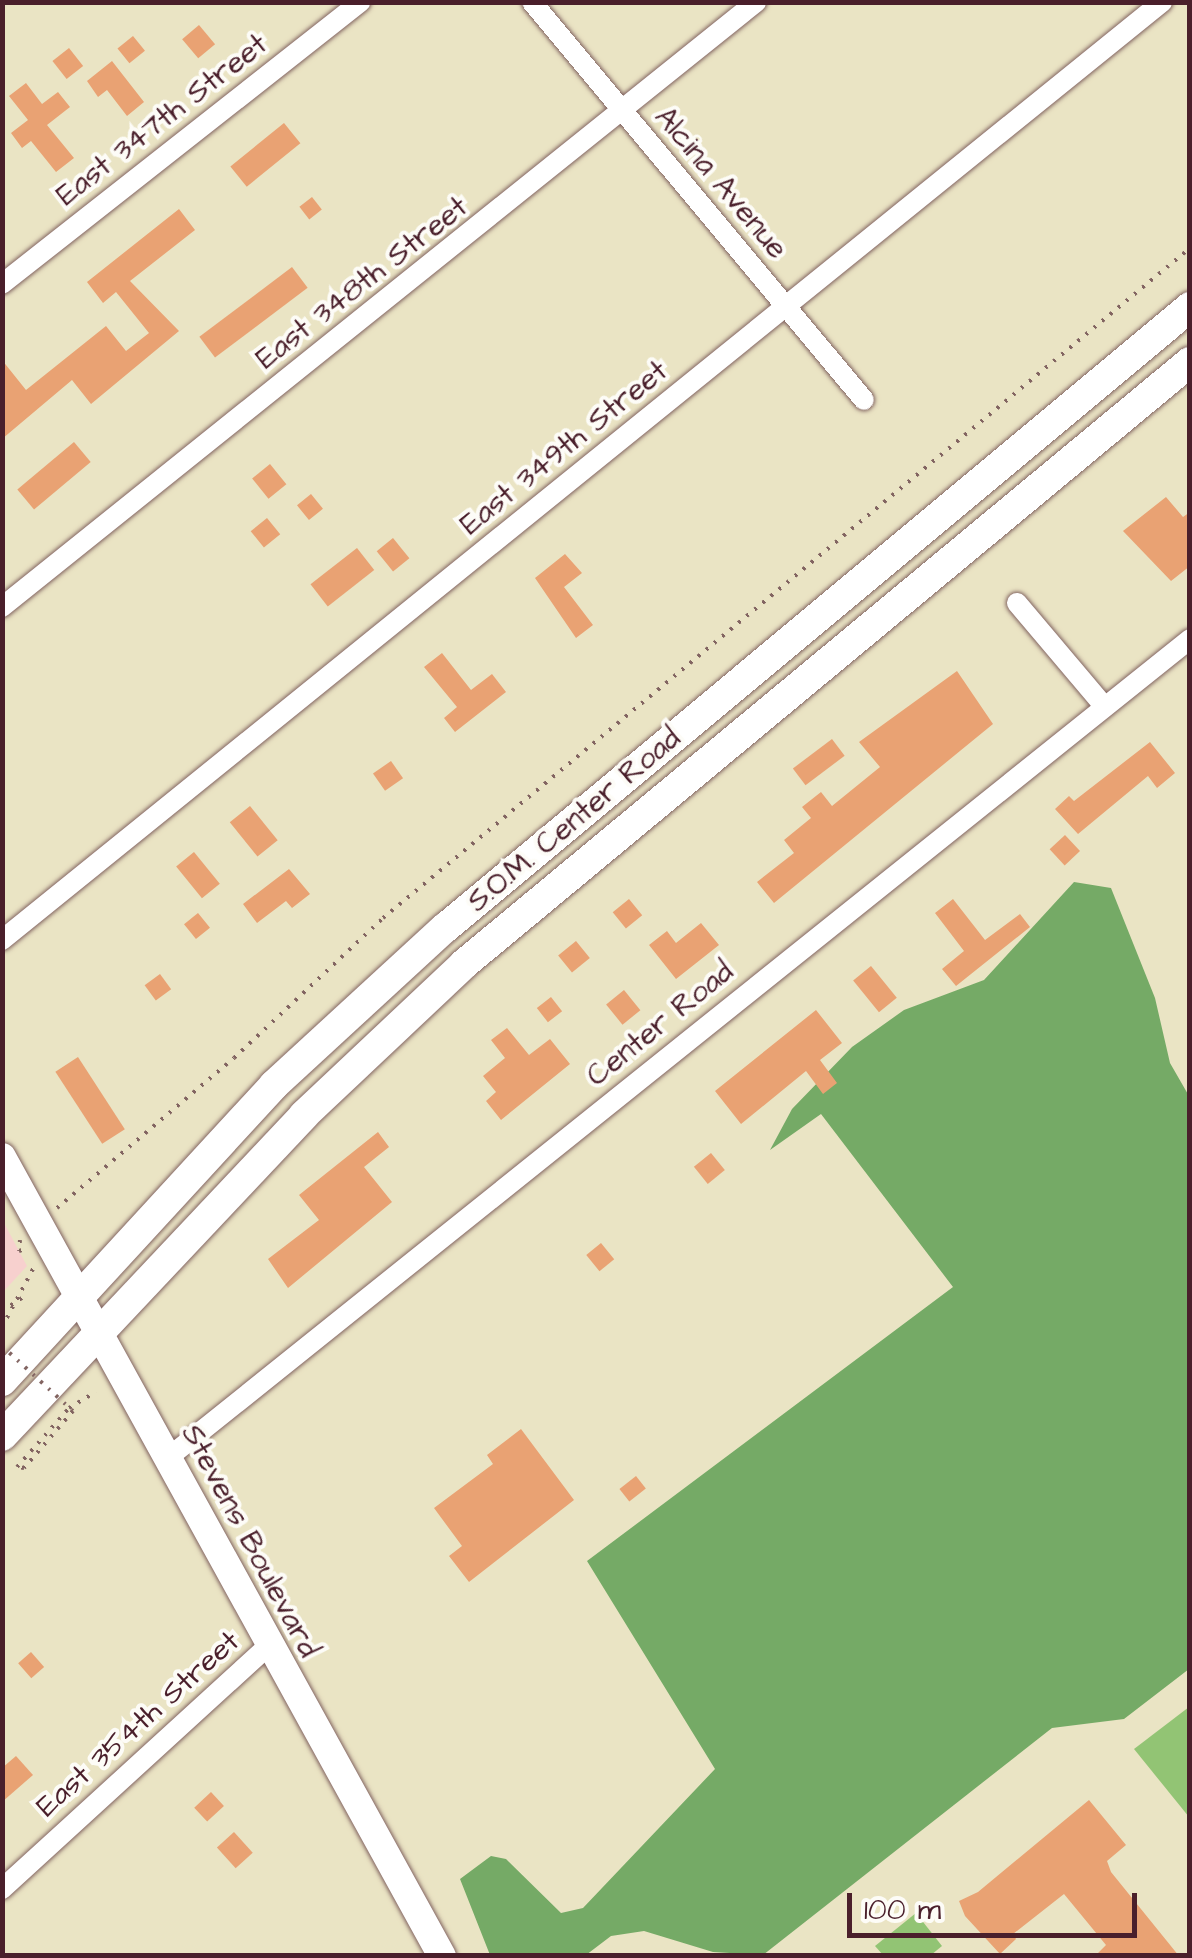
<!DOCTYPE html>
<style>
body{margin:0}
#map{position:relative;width:1192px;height:1958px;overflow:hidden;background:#eae4c4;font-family:"Architects Daughter",sans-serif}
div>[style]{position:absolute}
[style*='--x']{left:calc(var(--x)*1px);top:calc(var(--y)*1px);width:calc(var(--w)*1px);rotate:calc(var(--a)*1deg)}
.built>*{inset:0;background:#f7d0ce}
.green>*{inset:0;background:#92c474}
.forest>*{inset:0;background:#75aa66}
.building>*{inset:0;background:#e9a273;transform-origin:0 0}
.path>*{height:4px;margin-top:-2px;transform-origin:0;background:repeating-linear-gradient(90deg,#826461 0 2.5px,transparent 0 10.5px)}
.roads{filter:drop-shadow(0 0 2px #826461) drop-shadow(0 0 2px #826461)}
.street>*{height:20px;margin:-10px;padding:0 10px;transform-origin:10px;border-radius:10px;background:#fff}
.secondary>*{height:28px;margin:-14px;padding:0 14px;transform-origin:14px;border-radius:14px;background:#fff}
.primary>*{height:30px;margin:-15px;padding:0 15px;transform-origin:15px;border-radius:15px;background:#fff}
.path-bridge>*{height:4px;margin-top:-2px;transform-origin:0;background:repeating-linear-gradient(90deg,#826461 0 2.5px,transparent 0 10.5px)}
span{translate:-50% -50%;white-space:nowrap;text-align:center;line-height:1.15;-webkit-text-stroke:8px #fdfcf7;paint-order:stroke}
.street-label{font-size:30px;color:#4a1f2b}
.frame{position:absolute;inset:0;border:5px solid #4a1f2b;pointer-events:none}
.scale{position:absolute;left:847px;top:1893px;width:290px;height:45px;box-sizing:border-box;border:5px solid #4a1f2b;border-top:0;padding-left:12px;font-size:30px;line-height:35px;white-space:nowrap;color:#4a1f2b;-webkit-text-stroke:8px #fdfcf7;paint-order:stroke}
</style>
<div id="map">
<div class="built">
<div style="clip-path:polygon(3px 1221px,27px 1266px,3px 1292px,2px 1292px)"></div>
</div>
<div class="green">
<div style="clip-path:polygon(1189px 1707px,1189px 1817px,1134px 1749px)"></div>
<div style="clip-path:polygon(916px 1913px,942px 1946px,931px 1955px,883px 1955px,875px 1946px)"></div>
</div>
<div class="forest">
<div style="clip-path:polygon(1074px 882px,1111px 888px,1155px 998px,1170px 1063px,1189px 1096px,1189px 1669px,1124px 1719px,1052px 1728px,763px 1955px,713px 1952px,644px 1931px,611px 1936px,586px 1955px,490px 1955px,460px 1879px,491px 1856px,506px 1859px,561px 1913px,583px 1908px,715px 1769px,587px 1561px,953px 1287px,821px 1114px,770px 1150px,792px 1109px,852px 1047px,904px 1010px,984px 980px)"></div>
</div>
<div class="building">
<div style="left:199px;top:25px;width:25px;height:22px;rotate:50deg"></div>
<div style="left:133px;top:36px;width:19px;height:20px;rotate:51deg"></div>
<div style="left:69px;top:48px;width:23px;height:21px;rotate:52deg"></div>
<div style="clip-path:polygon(112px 61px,144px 102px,127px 116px,107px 90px,98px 97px,87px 81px)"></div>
<div style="clip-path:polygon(26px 83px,42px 104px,58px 92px,70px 107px,47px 125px,74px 158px,56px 172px,31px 141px,22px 148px,11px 133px,28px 120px,9px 96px)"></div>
<div style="left:284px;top:123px;width:26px;height:69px;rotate:51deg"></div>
<div style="left:312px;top:197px;width:16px;height:16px;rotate:52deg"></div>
<div style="clip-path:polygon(179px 209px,195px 230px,130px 281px,179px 331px,91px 404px,72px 380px,2px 439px,2px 360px,26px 390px,106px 326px,126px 351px,149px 333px,116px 292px,103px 303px,87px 282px)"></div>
<div style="left:292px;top:267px;width:26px;height:116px;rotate:53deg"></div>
<div style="left:74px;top:442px;width:26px;height:74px;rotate:50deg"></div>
<div style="left:270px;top:464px;width:26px;height:23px;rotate:51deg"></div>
<div style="left:311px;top:494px;width:19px;height:18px;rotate:51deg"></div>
<div style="clip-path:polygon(1166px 497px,1183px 517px,1190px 512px,1190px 566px,1171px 581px,1123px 531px)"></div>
<div style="left:267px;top:518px;width:21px;height:21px;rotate:51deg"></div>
<div style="left:393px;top:538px;width:26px;height:21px;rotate:51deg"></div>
<div style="left:357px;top:548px;width:28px;height:59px;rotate:52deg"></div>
<div style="clip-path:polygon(565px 554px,582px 573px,564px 587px,593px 625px,576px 638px,535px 578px)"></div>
<div style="clip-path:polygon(442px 653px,471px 690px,492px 674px,506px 692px,455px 732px,444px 718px,457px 707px,424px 667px)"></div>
<div style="clip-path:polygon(957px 671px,993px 724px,774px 903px,757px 882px,794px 853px,784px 840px,811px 818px,802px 807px,821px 792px,832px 806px,880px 767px,859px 742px)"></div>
<div style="left:832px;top:739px;width:21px;height:49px;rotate:53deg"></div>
<div style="clip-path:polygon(1150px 742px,1175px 773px,1157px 788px,1148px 776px,1078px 834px,1055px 809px,1069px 796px,1074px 801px)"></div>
<div style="left:391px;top:761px;width:21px;height:22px;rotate:55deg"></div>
<div style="left:250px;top:806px;width:44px;height:26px;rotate:51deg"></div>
<div style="left:1065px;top:835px;width:22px;height:21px;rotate:47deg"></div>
<div style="left:194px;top:852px;width:41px;height:23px;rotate:51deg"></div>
<div style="clip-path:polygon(289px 869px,310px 894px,292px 908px,286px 901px,257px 923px,243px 904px)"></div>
<div style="left:629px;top:899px;width:21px;height:21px;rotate:51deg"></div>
<div style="clip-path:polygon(953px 899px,985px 940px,1020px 914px,1030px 927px,956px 986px,942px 969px,964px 951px,935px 913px)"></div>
<div style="left:198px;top:913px;width:19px;height:18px;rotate:51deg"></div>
<div style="clip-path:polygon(701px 923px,719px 945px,676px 979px,649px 945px,667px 931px,676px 943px)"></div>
<div style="left:576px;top:941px;width:22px;height:23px;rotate:51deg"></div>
<div style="left:871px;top:966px;width:41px;height:23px;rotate:51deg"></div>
<div style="left:160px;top:974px;width:19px;height:19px;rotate:54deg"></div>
<div style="left:624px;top:990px;width:26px;height:23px;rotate:51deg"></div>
<div style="left:551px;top:997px;width:18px;height:18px;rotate:52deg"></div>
<div style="clip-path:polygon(816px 1010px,842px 1043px,820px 1060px,837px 1083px,823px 1094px,806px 1071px,741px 1124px,715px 1091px)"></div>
<div style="clip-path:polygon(507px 1028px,529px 1055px,550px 1039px,570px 1064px,501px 1120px,486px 1101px,496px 1092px,483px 1076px,505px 1058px,491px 1040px)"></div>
<div style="left:78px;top:1057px;width:86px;height:27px;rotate:57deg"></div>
<div style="clip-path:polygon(378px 1132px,389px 1147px,364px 1167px,392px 1202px,288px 1288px,268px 1259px,319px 1220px,299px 1195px)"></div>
<div style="left:711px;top:1153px;width:22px;height:22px;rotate:51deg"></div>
<div style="left:601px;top:1243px;width:21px;height:19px;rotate:51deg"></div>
<div style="clip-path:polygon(521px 1429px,574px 1500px,469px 1582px,449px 1556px,462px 1546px,434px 1508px,493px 1464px,487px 1455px)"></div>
<div style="left:636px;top:1476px;width:16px;height:21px;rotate:52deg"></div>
<div style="left:31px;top:1652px;width:20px;height:17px;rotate:49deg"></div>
<div style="clip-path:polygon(16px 1756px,33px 1775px,2px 1802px,2px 1768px)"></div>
<div style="left:211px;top:1792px;width:19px;height:23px;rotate:47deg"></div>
<div style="clip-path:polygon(1089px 1800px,1126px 1845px,1107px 1861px,1111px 1872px,1179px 1956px,1095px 1956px,1106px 1945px,1064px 1894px,1013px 1934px,1016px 1939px,1000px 1954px,965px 1916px,959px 1901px,978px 1892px)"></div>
<div style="left:234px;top:1832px;width:28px;height:23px;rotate:48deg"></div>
</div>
<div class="path">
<div style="--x:57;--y:1208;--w:232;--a:-40.3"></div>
<div style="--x:234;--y:1058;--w:204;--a:-43.2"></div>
<div style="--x:383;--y:918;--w:1049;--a:-39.7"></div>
<div style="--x:20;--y:1240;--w:11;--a:95"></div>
<div style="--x:19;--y:1251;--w:6;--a:-18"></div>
<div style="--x:2;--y:1311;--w:24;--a:-33"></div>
<div style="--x:2;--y:1327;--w:68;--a:-61.9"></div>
<div style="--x:73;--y:1411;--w:75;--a:130.7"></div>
<div style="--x:24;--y:1468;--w:7;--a:-172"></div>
<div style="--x:17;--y:1467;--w:79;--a:-48.6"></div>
<div style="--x:69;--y:1408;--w:31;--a:-31"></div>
</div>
<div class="roads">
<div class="street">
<div style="--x:532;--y:2;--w:518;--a:50.17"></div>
<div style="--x:2;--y:284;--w:456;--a:-38.2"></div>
<div style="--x:1017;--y:603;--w:135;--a:49.8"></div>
<div style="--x:2;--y:607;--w:967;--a:-38.74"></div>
<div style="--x:2;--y:940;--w:1492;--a:-38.96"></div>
<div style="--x:169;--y:1457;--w:1308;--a:-38.7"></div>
<div style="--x:2;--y:1889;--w:362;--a:-42.4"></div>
</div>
<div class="secondary">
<div style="--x:2;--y:1157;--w:912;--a:61.16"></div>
</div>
<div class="primary">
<div style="--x:2;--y:1381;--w:402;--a:-47.4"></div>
<div style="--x:274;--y:1085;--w:232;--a:-42.6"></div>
<div style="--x:445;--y:928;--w:970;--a:-39.81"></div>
<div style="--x:2;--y:1436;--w:441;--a:-46.7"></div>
<div style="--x:304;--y:1115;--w:220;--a:-43.3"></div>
<div style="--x:464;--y:964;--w:943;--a:-39.67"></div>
</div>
</div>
<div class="path-bridge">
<div style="--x:2;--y:1346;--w:96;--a:42.5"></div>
</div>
<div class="street-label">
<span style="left:162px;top:120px;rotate:-38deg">East 347th Street</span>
<span style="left:721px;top:183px;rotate:50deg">Alcina Avenue</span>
<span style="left:362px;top:283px;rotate:-38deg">East 348th Street</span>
<span style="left:564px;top:448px;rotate:-39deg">East 349th Street</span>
<span style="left:574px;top:820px;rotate:-40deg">S.O.M. Center Road</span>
<span style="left:660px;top:1024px;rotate:-39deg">Center Road</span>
<span style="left:250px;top:1541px;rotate:62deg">Stevens Boulevard</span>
<span style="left:138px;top:1724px;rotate:-42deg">East 354th Street</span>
</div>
<div class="frame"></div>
<div class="scale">100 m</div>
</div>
